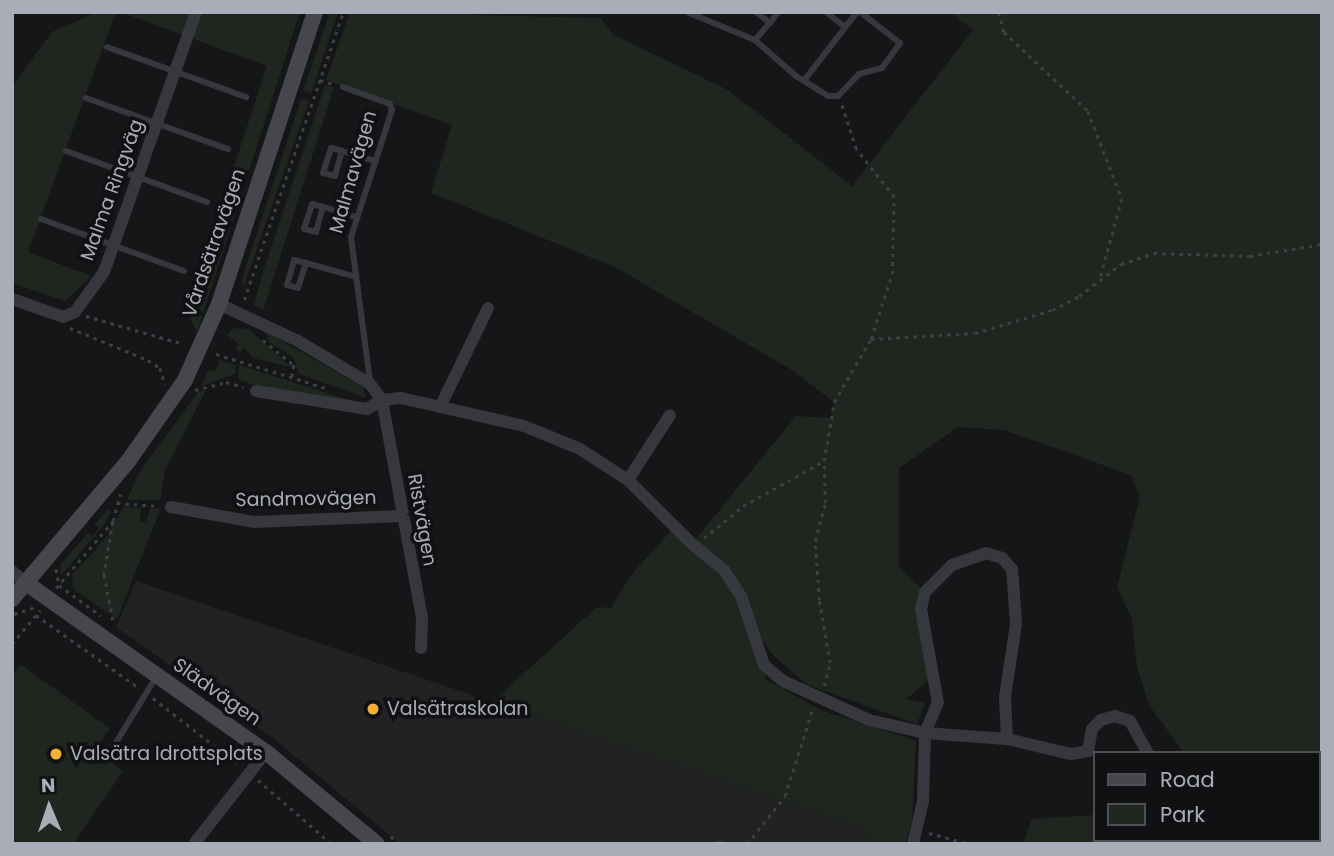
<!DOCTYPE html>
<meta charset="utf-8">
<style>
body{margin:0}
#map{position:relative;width:1334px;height:856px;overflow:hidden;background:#161618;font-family:Poppins,sans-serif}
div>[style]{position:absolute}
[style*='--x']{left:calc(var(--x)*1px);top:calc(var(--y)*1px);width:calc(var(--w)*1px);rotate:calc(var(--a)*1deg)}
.built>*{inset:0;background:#222225}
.green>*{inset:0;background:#1e261f}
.path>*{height:2.5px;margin-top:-1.25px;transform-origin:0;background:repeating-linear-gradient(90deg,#3d3f44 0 3.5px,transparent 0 8.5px)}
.lane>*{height:6px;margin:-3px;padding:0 3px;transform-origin:3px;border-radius:3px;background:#37383d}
.street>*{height:12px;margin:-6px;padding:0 6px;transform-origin:6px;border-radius:6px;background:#37383d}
.secondary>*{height:16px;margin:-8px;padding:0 8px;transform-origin:8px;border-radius:8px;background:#45474d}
.dots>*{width:19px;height:19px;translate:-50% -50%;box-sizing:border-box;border:4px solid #111113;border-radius:50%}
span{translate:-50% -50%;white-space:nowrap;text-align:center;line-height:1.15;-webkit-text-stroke:7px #111113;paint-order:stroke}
.street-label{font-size:19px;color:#a8adb8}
.poi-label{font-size:19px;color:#a8adb8}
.left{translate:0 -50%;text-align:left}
.frame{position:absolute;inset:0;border:14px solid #a8adb8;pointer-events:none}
.legend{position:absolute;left:1093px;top:751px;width:228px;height:91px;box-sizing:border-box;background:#111113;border:2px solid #4d4f55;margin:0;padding:9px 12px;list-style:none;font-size:21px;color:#a8adb8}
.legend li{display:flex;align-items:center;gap:14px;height:35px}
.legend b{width:35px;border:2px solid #4d4f55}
.north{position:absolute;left:14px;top:772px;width:70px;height:70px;-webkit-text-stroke:5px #111113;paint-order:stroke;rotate:358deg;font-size:19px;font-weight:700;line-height:28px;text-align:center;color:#a8adb8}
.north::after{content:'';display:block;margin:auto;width:24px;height:32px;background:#a8adb8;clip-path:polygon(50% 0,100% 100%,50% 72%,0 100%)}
</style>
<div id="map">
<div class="built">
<div style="clip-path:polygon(136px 581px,863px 828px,869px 844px,400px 844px,274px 739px,116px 627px)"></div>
</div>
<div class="green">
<div style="clip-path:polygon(97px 12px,116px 12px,28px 252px,91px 276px,65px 301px,12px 283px,12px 86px,52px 32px)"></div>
<div style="clip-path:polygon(120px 12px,300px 12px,197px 332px,186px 312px,267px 66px)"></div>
<div style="clip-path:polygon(330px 12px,338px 12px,311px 94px,303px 91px)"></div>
<div style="clip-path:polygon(350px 12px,600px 18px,614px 35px,728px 90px,852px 186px,973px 30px,950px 12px,1322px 12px,1322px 782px,1318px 784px,1318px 753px,1184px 753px,1149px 705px,1137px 667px,1132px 619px,1117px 587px,1140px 497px,1131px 475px,1004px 430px,958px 427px,899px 468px,899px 568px,925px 592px,936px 675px,906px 699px,925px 703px,917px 724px,808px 685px,774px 656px,754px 630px,767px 667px,765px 679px,821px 710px,916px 741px,912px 821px,905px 844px,869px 844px,863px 828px,492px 702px,597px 607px,611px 608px,630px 576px,676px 525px,696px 539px,796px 416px,831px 418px,834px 402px,792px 370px,615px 267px,431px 193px,452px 125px,326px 80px)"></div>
<div style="clip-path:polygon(325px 85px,334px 87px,263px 311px,254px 305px,263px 272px)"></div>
<div style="clip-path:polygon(301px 99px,309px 101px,243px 289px,242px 278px)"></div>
<div style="clip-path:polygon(234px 328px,248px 329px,291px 367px,253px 358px,244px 347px,241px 352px,235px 350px,238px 344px,227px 335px)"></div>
<div style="clip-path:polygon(264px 331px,363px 387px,366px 398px,299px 374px,294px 358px,269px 342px)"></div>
<div style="clip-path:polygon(219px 360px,236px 365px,235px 374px,200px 387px,209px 370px,215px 372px)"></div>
<div style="clip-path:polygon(239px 365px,355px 402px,251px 384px,238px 379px)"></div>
<div style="clip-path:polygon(206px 390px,165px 470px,160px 500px,127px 500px,138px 474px,198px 392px)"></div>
<div style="clip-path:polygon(124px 507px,141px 508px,140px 521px,146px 522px,150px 509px,161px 508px,117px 619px,73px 589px,72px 575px,105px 539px)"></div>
<div style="clip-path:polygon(108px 510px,111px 512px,104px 525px,61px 576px,60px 565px,88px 533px,92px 536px,99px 528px,95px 524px)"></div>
<div style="clip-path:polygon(21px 665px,110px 728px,94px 750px,123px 771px,73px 844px,12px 844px,12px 674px)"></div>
<div style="clip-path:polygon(1094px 815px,1094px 840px,1314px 844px,1023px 844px,1032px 819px)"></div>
</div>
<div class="path">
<div style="--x:999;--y:12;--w:21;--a:76"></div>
<div style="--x:1004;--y:32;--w:115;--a:43.2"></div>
<div style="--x:1088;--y:111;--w:94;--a:68.9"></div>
<div style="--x:1122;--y:199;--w:80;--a:105.3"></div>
<div style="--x:320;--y:80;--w:14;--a:17"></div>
<div style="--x:244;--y:300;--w:305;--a:-71"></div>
<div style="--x:86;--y:316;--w:102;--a:15.9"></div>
<div style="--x:70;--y:328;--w:84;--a:22.3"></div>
<div style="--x:148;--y:360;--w:14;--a:34"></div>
<div style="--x:160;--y:368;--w:17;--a:73"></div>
<div style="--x:871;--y:339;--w:104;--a:-3.3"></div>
<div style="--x:975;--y:333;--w:80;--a:-16.6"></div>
<div style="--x:1052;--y:310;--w:30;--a:-27"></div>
<div style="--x:1079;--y:296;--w:53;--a:-37.3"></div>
<div style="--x:1121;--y:264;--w:35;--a:-18"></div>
<div style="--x:1154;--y:253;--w:96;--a:1.8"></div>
<div style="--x:1250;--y:256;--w:73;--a:-9.5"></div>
<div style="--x:263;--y:340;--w:40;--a:39"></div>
<div style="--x:294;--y:365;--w:12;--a:99"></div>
<div style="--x:216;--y:354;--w:115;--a:17.2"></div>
<div style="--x:195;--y:390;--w:32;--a:-14"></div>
<div style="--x:226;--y:382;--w:18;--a:16"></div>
<div style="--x:117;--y:503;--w:41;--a:4.2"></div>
<div style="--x:113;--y:522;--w:54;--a:99.6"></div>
<div style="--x:104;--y:575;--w:51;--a:78.7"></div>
<div style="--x:704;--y:538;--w:50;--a:-39.4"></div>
<div style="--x:743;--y:506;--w:93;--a:-29.1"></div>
<div style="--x:56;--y:569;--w:16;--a:79"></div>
<div style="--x:59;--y:585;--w:52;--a:36.4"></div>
<div style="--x:56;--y:588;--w:88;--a:-49.6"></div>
<div style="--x:113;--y:521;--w:28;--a:-75"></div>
<div style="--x:14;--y:614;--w:22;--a:-18"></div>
<div style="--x:36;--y:615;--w:126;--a:35.3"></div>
<div style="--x:12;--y:644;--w:44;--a:-50.5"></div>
<div style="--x:824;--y:686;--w:24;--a:-75"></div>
<div style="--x:830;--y:663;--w:64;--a:-99.9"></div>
<div style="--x:819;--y:600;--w:59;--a:-93.9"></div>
<div style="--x:815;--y:541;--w:39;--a:-75"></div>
<div style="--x:825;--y:503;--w:42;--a:-91.4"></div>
<div style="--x:824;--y:461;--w:60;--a:-80.4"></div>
<div style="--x:834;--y:402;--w:73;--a:-59.6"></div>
<div style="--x:871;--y:339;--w:68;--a:-72.1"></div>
<div style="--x:892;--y:274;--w:77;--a:-88.5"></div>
<div style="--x:894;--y:197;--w:61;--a:-128.4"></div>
<div style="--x:856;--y:149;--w:48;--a:-108.1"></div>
<div style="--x:153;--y:698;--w:109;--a:37.9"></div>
<div style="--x:258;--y:780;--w:98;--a:40.9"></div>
<div style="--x:1318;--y:830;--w:6;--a:45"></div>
<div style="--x:929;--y:833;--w:42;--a:15"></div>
<div style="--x:391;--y:836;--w:11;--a:49"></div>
<div style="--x:747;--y:844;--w:61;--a:-51.6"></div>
<div style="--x:785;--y:796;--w:93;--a:-72.5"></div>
</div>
<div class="lane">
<div style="--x:687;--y:12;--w:74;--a:22.4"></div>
<div style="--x:755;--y:40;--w:55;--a:41.3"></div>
<div style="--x:796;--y:76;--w:38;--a:32"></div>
<div style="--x:828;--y:96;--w:10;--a:0"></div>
<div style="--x:838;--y:96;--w:30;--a:-46"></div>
<div style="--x:859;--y:74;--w:24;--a:-15"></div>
<div style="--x:882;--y:68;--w:31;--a:-54"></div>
<div style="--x:900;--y:43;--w:51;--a:-142.2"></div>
<div style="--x:756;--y:12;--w:18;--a:38"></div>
<div style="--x:770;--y:23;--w:14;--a:-54"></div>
<div style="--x:826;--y:12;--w:24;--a:38"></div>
<div style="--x:755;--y:40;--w:23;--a:-49"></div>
<div style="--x:107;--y:47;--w:148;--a:19.8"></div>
<div style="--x:806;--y:78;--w:83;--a:-52.3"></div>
<div style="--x:343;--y:87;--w:50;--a:19.9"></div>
<div style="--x:390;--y:104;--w:6;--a:72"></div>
<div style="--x:392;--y:110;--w:133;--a:107.9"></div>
<div style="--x:351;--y:237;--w:146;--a:82.5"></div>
<div style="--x:86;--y:98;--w:151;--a:19.8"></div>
<div style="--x:66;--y:151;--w:150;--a:19.9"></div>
<div style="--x:342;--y:151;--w:26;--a:106"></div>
<div style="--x:335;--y:176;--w:12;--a:-166"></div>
<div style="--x:323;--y:173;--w:26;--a:-72"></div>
<div style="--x:331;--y:148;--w:11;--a:15"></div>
<div style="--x:342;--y:151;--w:34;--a:17"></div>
<div style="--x:323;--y:207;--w:26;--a:106"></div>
<div style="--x:316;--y:232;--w:12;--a:-166"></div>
<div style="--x:304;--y:229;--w:26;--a:-72"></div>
<div style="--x:312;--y:204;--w:11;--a:15"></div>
<div style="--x:323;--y:207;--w:34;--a:17"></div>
<div style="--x:41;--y:219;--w:152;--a:20"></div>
<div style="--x:306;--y:263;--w:26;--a:108"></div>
<div style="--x:298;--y:288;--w:11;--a:-165"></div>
<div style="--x:287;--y:285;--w:26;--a:-74"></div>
<div style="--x:294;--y:260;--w:12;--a:14"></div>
<div style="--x:306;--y:263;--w:49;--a:15.5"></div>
<div style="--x:106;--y:759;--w:96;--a:-58.6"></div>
<div style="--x:718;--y:844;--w:3;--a:0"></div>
</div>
<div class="street">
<div style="--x:12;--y:299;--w:54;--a:19.4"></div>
<div style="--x:63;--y:317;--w:13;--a:-23"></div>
<div style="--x:75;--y:312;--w:49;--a:-54.1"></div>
<div style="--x:104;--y:272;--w:276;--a:-70.5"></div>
<div style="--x:219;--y:304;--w:87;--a:25.1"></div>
<div style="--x:298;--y:341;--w:84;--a:30.8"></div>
<div style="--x:370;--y:384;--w:20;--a:53"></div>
<div style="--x:382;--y:400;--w:19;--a:-6"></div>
<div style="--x:401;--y:398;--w:126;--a:12.8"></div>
<div style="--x:524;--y:426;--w:61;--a:22.3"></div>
<div style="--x:580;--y:449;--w:57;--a:32.9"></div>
<div style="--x:628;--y:480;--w:91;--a:45"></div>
<div style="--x:692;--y:544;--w:41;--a:39.1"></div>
<div style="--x:724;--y:570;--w:31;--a:57"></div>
<div style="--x:741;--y:596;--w:73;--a:71.6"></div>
<div style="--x:764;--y:665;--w:25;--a:40"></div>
<div style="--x:783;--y:681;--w:94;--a:24.4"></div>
<div style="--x:869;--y:720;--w:57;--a:13.1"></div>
<div style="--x:925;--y:733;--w:82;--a:4.2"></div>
<div style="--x:1007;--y:739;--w:66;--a:13.2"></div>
<div style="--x:1071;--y:754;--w:17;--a:-10"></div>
<div style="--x:1088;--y:751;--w:22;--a:-80"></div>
<div style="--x:1092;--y:729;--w:13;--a:-45"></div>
<div style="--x:1101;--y:720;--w:15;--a:-16"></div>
<div style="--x:1115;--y:716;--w:16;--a:18"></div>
<div style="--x:1130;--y:721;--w:37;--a:61"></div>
<div style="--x:256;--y:391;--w:112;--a:9.2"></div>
<div style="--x:367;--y:409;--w:17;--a:-31"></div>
<div style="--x:382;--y:400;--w:222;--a:79.6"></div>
<div style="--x:422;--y:618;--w:30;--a:92"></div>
<div style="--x:440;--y:407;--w:110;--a:-64.1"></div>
<div style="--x:628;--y:480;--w:77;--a:-57.1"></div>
<div style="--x:171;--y:507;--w:84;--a:10.2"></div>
<div style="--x:254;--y:522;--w:147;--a:-2.3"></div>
<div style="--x:12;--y:571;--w:18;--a:41"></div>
<div style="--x:1318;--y:800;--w:4;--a:0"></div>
<div style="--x:194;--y:844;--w:117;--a:-52"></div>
<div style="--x:913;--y:844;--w:44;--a:-76.9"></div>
<div style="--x:923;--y:801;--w:68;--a:-88.3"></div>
<div style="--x:925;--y:733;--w:33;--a:-67"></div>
<div style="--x:938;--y:703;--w:96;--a:-100.3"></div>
<div style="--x:921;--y:609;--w:17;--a:-77"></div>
<div style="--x:925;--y:592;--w:38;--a:-45"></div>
<div style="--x:952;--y:565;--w:36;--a:-19"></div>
<div style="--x:986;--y:553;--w:17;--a:17"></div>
<div style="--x:1002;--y:558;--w:15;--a:48"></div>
<div style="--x:1012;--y:569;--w:12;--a:85"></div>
<div style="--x:1013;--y:581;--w:43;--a:86"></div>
<div style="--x:1016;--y:624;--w:74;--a:98.6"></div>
<div style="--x:1005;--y:697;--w:42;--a:87.3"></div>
</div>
<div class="secondary">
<div style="--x:26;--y:583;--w:294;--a:35.2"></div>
<div style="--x:266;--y:752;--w:144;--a:39.7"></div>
<div style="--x:12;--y:599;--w:182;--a:-49.9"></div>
<div style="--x:129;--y:460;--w:98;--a:-55"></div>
<div style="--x:185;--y:380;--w:83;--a:-65.9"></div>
<div style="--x:219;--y:304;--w:307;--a:-71.8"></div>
</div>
<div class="dots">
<div style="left:373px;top:709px;background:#f2b134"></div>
<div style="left:56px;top:754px;background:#f2b134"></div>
</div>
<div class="street-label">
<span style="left:353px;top:172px;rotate:-74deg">Malmavägen</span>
<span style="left:112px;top:190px;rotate:-70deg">Malma Ringväg</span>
<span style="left:214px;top:243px;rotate:-71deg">Vårdsätravägen</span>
<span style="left:306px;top:499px;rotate:-1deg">Sandmovägen</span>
<span style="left:422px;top:520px;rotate:80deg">Ristvägen</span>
<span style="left:217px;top:692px;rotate:35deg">Slädvägen</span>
</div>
<div class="poi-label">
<span class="left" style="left:387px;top:709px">Valsätraskolan</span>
<span class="left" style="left:70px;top:754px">Valsätra Idrottsplats</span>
</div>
<div class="frame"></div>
<ul class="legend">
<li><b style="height:9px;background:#45474d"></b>Road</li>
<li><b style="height:19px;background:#1e261f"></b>Park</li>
</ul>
<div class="north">N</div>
</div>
